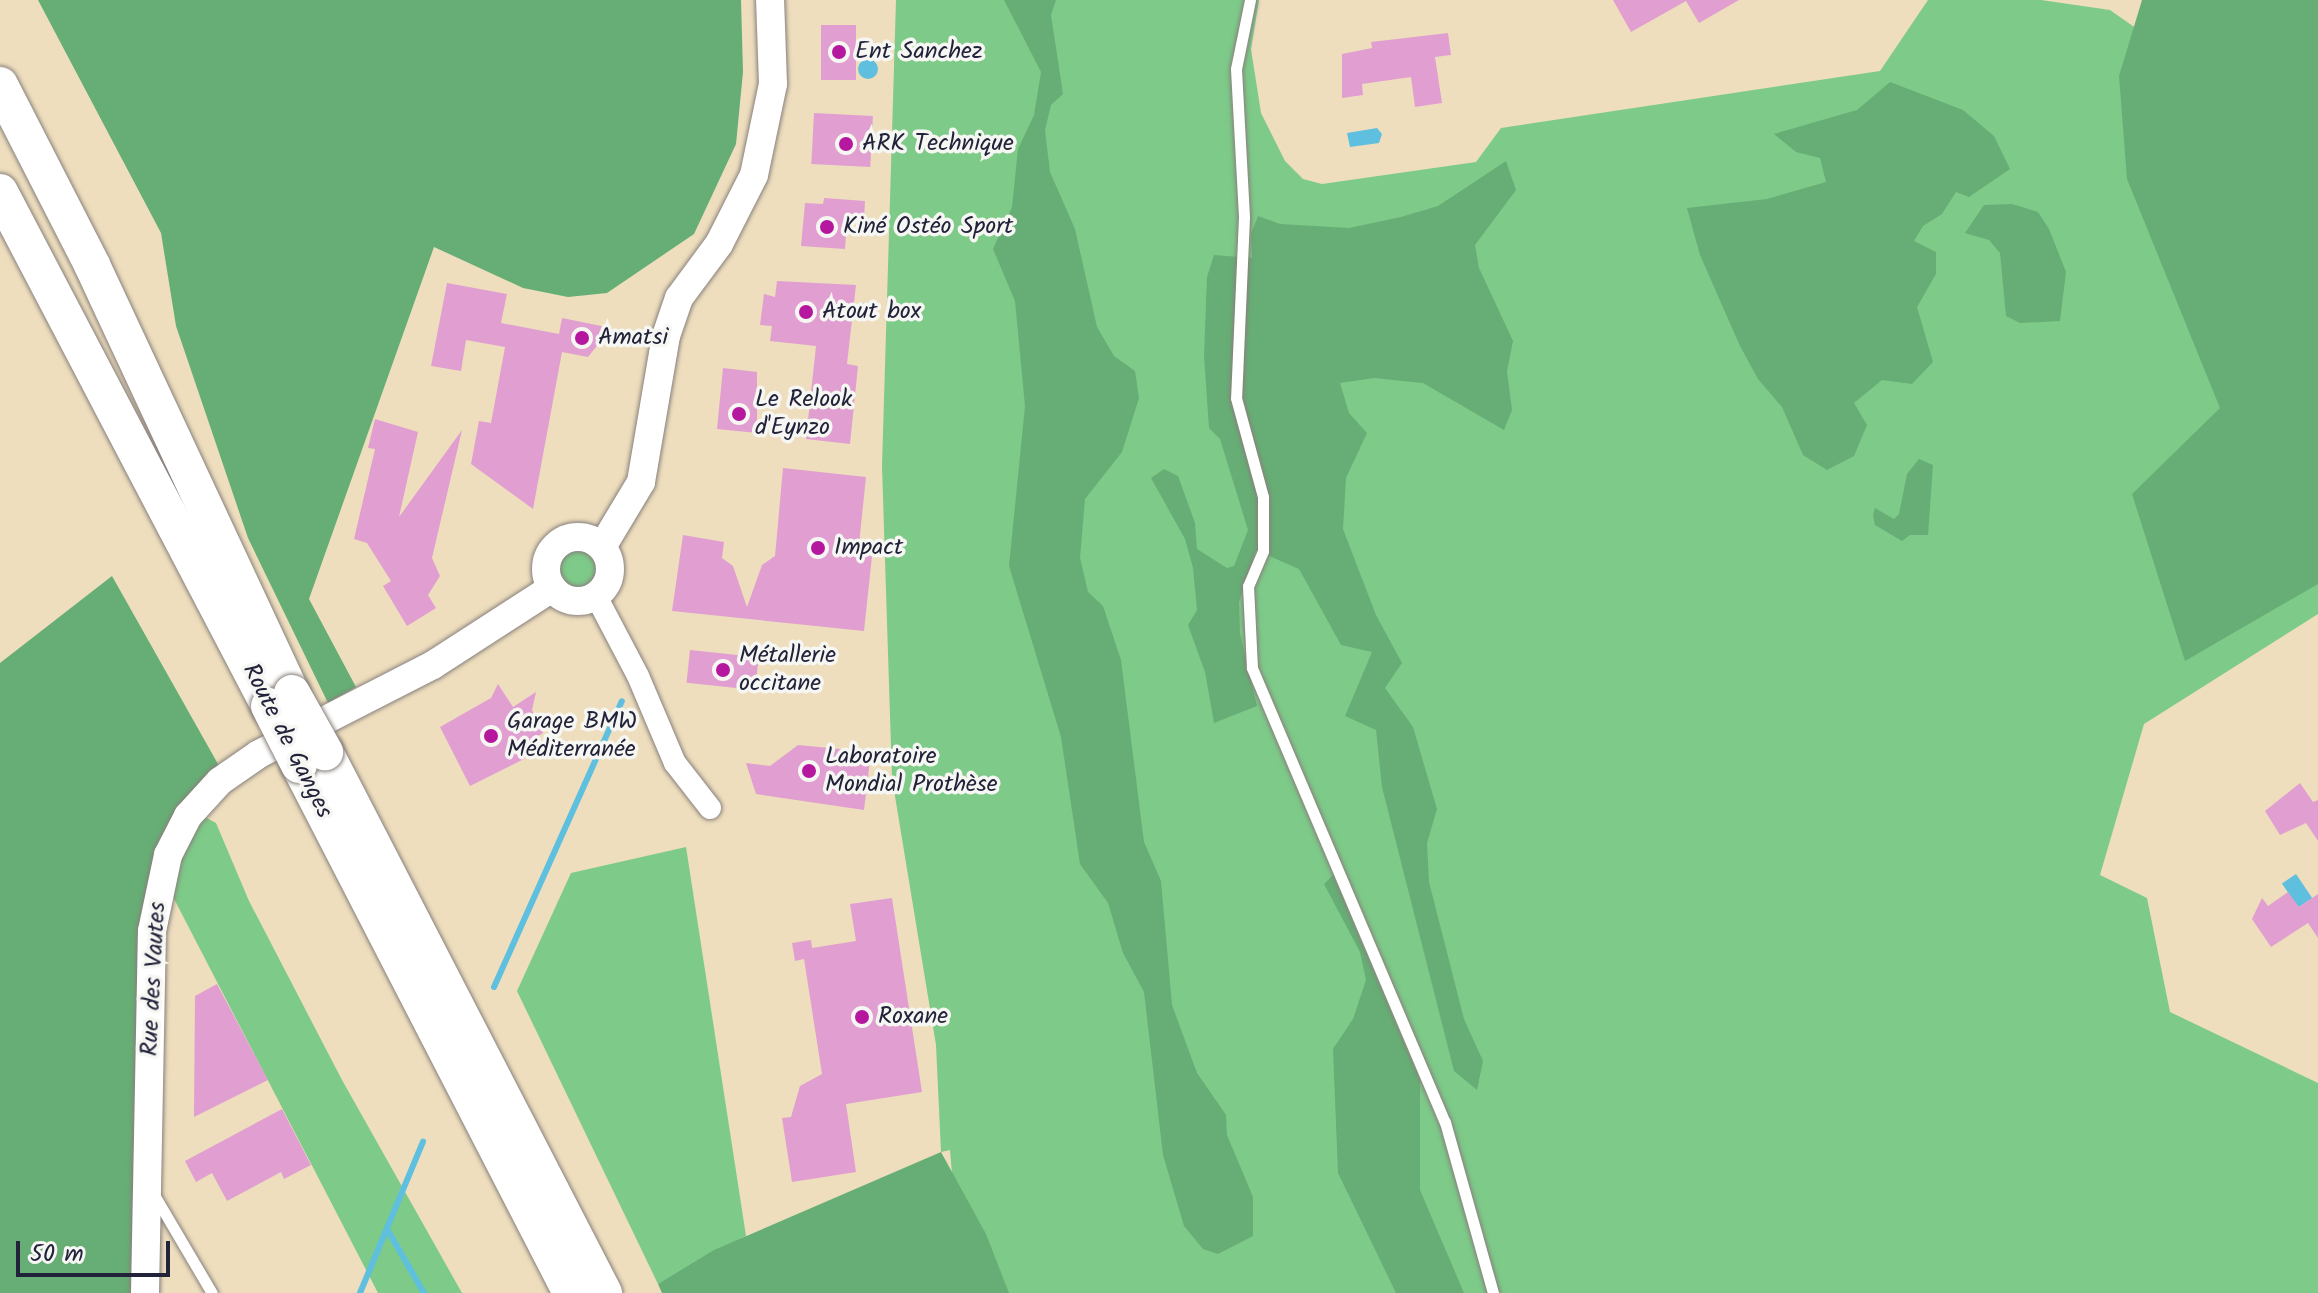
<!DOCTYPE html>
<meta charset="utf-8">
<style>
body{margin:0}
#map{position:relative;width:2318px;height:1293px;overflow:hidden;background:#eedebe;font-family:Kalam,sans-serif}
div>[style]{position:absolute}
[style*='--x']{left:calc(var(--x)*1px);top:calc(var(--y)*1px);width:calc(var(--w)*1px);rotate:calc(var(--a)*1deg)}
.green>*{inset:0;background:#7dca89}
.round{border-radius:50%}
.forest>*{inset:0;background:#66ae75}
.water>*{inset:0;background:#5fbfde;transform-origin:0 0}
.stream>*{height:6px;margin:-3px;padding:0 3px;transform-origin:3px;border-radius:3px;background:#5fbfde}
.building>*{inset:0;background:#e09fd0;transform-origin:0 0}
.roads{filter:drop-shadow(0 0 2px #88807c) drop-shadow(0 0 2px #88807c)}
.service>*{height:11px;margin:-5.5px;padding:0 5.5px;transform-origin:5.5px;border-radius:5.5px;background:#fff}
.minor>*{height:22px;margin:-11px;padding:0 11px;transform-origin:11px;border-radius:11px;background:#fff}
.tertiary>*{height:28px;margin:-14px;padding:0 14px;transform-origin:14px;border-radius:14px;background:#fff}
.tertiary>.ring{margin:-14px;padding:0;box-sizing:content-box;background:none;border:28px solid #fff;border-radius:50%}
.primary>*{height:36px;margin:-18px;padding:0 18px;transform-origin:18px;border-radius:18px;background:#fff}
.bridges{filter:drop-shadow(0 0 2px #88807c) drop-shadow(0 0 2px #88807c)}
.primary-bridge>*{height:36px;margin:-18px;padding:0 18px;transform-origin:18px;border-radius:18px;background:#fff}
.dots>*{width:22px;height:22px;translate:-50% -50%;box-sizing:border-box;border:4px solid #f6f6f2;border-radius:50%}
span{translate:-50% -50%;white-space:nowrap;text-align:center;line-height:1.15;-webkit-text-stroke:7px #f6f6f2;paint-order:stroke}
.poi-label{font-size:24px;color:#22223b}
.left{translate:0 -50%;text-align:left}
.street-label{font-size:24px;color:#22223b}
.scale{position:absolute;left:16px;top:1241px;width:154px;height:36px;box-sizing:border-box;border:4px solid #22223b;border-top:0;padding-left:10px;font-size:24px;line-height:28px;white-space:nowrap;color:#22223b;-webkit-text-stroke:6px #f6f6f2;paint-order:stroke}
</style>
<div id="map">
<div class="green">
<div style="clip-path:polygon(896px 0,1259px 0,1251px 49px,1261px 113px,1285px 161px,1303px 179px,1322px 184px,1476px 162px,1501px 128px,1880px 71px,1928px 0,2041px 0,2110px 10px,2318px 156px,2318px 614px,2144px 724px,2100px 875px,2147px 898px,2170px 1012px,2318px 1083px,2318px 1293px,962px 1293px,950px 1150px,941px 1152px,936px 1045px,892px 778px,882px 466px)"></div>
<div class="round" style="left:556px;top:548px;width:42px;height:42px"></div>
<div style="clip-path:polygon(203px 816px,216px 823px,249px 901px,342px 1080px,462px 1293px,378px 1293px,171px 893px,179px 857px)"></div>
<div style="clip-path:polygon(686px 847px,746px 1236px,658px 1284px,517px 991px,571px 873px)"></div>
</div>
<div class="forest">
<div style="clip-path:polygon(38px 0,741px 0,743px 72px,736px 144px,694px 234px,607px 293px,568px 297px,523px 288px,434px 247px,309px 599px,356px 687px,328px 703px,248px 538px,176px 326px,161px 233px)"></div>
<div style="clip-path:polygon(1004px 0,1056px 0,1051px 15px,1063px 94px,1051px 105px,1045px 130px,1050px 172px,1075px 229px,1097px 327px,1114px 356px,1135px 371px,1139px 398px,1122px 452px,1085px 499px,1080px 558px,1088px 592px,1103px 606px,1121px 660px,1144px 842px,1161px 881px,1172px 1005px,1197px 1073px,1226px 1115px,1227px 1135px,1253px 1197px,1253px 1236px,1218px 1254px,1203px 1249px,1184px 1226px,1163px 1155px,1144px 992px,1123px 953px,1108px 903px,1080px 864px,1061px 737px,1009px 566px,1025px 406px,1015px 301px,993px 249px,1012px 207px,1018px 149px,1034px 115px,1041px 72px)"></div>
<div style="clip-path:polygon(2142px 0,2318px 0,2318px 584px,2185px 661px,2132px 494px,2220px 408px,2127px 179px,2119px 76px)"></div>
<div style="clip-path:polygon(1890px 82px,1963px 110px,1994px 136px,2010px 169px,1969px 197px,1956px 192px,1942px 214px,1923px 226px,1914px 241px,1936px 252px,1936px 274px,1917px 307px,1933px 362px,1912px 384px,1882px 380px,1854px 403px,1867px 425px,1854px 456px,1827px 470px,1803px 455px,1782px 407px,1758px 379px,1740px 346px,1700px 255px,1687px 208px,1767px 199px,1826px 182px,1820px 158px,1796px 152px,1774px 134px,1857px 110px)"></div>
<div style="clip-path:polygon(1506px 161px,1516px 190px,1475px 245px,1479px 268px,1513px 341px,1507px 371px,1512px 410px,1504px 430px,1423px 383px,1374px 378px,1340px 383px,1349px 413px,1367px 433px,1346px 478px,1343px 529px,1376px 615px,1402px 663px,1385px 688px,1413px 727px,1437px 809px,1427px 843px,1429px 882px,1464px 1019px,1483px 1061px,1477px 1090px,1454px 1071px,1382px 787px,1376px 730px,1345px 716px,1372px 652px,1341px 645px,1299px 569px,1256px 550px,1239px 602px,1240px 634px,1257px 706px,1214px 723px,1205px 672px,1188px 625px,1197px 610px,1193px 568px,1185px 539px,1151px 478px,1164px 469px,1178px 476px,1195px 523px,1197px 549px,1227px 568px,1234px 566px,1248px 530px,1220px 439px,1209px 428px,1204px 356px,1207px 277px,1214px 255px,1252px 258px,1251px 234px,1258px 216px,1280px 224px,1349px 228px,1401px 217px,1438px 206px)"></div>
<div style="clip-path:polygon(2012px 204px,2038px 212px,2049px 229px,2066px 272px,2060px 321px,2020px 323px,2006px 316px,2000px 253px,1989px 240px,1965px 233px,1984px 205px)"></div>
<div style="clip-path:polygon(1919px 459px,1933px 465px,1928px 535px,1910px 535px,1902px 541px,1875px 525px,1873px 515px,1875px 508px,1894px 519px,1899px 514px,1907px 474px)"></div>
<div style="clip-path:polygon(112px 576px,218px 764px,220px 781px,168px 855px,145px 1293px,0 1293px,0 663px)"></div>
<div style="clip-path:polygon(1333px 875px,1420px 1080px,1420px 1190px,1464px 1293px,1396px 1293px,1338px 1173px,1333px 1049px,1353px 1019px,1366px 980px,1360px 952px,1324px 884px)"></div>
<div style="clip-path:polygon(941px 1152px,986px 1234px,1009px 1293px,662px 1293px,658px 1284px,714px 1250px)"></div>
</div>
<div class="water">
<div class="round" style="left:858px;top:59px;width:20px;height:20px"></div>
<div style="clip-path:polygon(1377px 128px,1382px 134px,1379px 143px,1350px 147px,1347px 133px)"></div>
<div class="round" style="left:854px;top:303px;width:18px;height:18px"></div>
<div style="left:2296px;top:874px;width:29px;height:17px;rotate:56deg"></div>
</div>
<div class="stream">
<div style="--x:494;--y:987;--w:313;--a:-65.9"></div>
<div style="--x:387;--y:1229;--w:74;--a:60"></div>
<div style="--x:360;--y:1293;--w:164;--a:-67.4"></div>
</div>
<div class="building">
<div style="clip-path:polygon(1613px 0,1739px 0,1699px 23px,1686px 1px,1631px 32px)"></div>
<div style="left:821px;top:25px;width:35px;height:55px"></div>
<div style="clip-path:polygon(1448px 33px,1451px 55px,1435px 57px,1442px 103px,1415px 107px,1411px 77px,1362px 84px,1363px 95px,1342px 98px,1342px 54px,1372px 48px,1371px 42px)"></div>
<div style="left:814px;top:113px;width:59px;height:51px;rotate:3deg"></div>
<div style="clip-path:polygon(824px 198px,865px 201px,864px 221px,847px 220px,845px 249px,801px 246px,805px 203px,823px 204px)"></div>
<div style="clip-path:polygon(777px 281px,856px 285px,847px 364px,858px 366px,850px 444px,806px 439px,816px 346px,770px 341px,772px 326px,760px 325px,764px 294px,775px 297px)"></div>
<div style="clip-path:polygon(447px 283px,507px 294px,501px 323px,559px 334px,562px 318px,611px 328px,588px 357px,562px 352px,533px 509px,471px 464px,479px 421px,491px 423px,505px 347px,466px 340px,461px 371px,431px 366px)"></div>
<div style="clip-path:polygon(723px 368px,757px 372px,757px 433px,717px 429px)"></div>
<div style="clip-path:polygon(375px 419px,418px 432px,399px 517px,462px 430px,432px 558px,440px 576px,428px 595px,436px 608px,407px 626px,383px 586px,391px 581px,367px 543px,354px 539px,375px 449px,368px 448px)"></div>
<div style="clip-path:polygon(783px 468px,866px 477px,858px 554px,872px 556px,864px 631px,672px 611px,683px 535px,724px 542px,722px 558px,733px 566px,747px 607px,762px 565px,775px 556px)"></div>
<div style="left:690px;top:650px;width:69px;height:33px;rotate:6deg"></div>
<div style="clip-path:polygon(498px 684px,513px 707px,536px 692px,532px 710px,543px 733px,532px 740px,538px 752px,470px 786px,440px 727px,491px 698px)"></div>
<div style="clip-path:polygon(798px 745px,871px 752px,864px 810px,756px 794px,746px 763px,770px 766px)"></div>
<div style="clip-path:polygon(2300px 783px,2313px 802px,2318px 800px,2318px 841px,2306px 823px,2280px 835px,2265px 811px)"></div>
<div style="clip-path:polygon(2288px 892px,2299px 907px,2318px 894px,2318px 938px,2308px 923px,2271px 947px,2252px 919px,2262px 898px,2268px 906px)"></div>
<div style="clip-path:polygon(892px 898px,922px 1092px,846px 1104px,856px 1172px,792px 1182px,782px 1118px,791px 1117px,800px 1086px,822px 1074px,804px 959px,795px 961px,792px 943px,811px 940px,812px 948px,856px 941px,850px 904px)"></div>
<div style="clip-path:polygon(217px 984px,268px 1080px,194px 1117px,195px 996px)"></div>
<div style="clip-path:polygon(282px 1109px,311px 1165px,284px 1179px,281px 1172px,227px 1201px,212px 1173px,196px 1182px,185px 1161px)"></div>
</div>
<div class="roads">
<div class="service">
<div style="--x:1250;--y:0;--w:70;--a:101.5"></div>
<div style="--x:1236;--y:69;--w:148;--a:86.9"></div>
<div style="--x:1244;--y:217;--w:181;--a:92.5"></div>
<div style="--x:1236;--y:398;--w:103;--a:74.7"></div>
<div style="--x:1263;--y:497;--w:54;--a:90"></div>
<div style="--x:1263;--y:551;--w:38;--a:113"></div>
<div style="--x:1248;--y:586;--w:82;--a:87.2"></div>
<div style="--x:1252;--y:668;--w:493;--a:67"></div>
<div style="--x:1445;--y:1122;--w:178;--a:74.3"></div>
<div style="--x:153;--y:1193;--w:116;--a:59.5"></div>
</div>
<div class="minor">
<div style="--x:596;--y:596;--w:90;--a:62.3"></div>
<div style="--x:638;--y:676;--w:95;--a:67"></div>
<div style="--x:675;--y:763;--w:57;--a:52.1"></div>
</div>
<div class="tertiary">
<div class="ring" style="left:546px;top:537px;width:36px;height:36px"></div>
<div style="--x:602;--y:547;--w:76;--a:-59"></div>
<div style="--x:641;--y:482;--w:148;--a:-80.3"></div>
<div style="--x:666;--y:336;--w:40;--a:-71.1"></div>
<div style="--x:679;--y:298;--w:67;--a:-53.5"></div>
<div style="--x:719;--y:244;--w:77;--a:-63.1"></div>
<div style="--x:754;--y:175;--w:93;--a:-78.2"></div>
<div style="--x:773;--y:84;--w:84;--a:-92"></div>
<div style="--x:145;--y:1293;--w:362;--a:-88.9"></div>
<div style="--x:152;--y:931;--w:78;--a:-78.1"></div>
<div style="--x:168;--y:855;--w:44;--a:-62.9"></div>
<div style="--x:188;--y:816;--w:47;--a:-47.6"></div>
<div style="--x:220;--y:781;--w:47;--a:-34.7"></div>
<div style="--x:259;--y:754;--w:195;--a:-27.1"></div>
<div style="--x:433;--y:665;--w:142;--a:-32.9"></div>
</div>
<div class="primary">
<div style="--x:0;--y:85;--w:202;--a:62.9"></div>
<div style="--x:92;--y:265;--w:472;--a:65"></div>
<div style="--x:0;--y:192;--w:580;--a:62.37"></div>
<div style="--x:325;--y:752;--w:609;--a:62.72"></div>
<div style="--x:299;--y:765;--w:594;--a:62.74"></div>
</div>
</div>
<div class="bridges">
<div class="primary-bridge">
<div style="--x:292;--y:693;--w:68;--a:60.8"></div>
<div style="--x:269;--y:706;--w:66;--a:63"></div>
</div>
</div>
<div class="dots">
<div style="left:839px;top:52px;background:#b5179e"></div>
<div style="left:846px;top:144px;background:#b5179e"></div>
<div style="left:827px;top:227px;background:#b5179e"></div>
<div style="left:806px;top:312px;background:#b5179e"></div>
<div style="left:582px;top:338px;background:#b5179e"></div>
<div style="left:739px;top:414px;background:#b5179e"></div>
<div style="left:818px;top:548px;background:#b5179e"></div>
<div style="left:723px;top:670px;background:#b5179e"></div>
<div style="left:491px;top:736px;background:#b5179e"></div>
<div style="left:809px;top:771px;background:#b5179e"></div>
<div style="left:862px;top:1017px;background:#b5179e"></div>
</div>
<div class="poi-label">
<span class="left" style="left:855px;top:52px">Ent Sanchez</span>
<span class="left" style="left:862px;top:144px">ARK Technique</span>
<span class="left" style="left:843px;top:227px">Kiné Ostéo Sport</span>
<span class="left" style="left:822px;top:312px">Atout box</span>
<span class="left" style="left:598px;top:338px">Amatsi</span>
<span class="left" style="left:755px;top:414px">Le Relook<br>d'Eynzo</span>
<span class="left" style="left:834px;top:548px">Impact</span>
<span class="left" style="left:739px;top:670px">Métallerie<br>occitane</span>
<span class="left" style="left:507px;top:736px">Garage BMW<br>Méditerranée</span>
<span class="left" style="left:825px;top:771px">Laboratoire<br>Mondial Prothèse</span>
<span class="left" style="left:878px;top:1017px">Roxane</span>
</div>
<div class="street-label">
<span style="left:287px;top:741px;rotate:63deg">Route de Ganges</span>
<span style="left:154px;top:979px;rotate:-87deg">Rue des Vautes</span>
</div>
<div class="scale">50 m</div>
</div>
